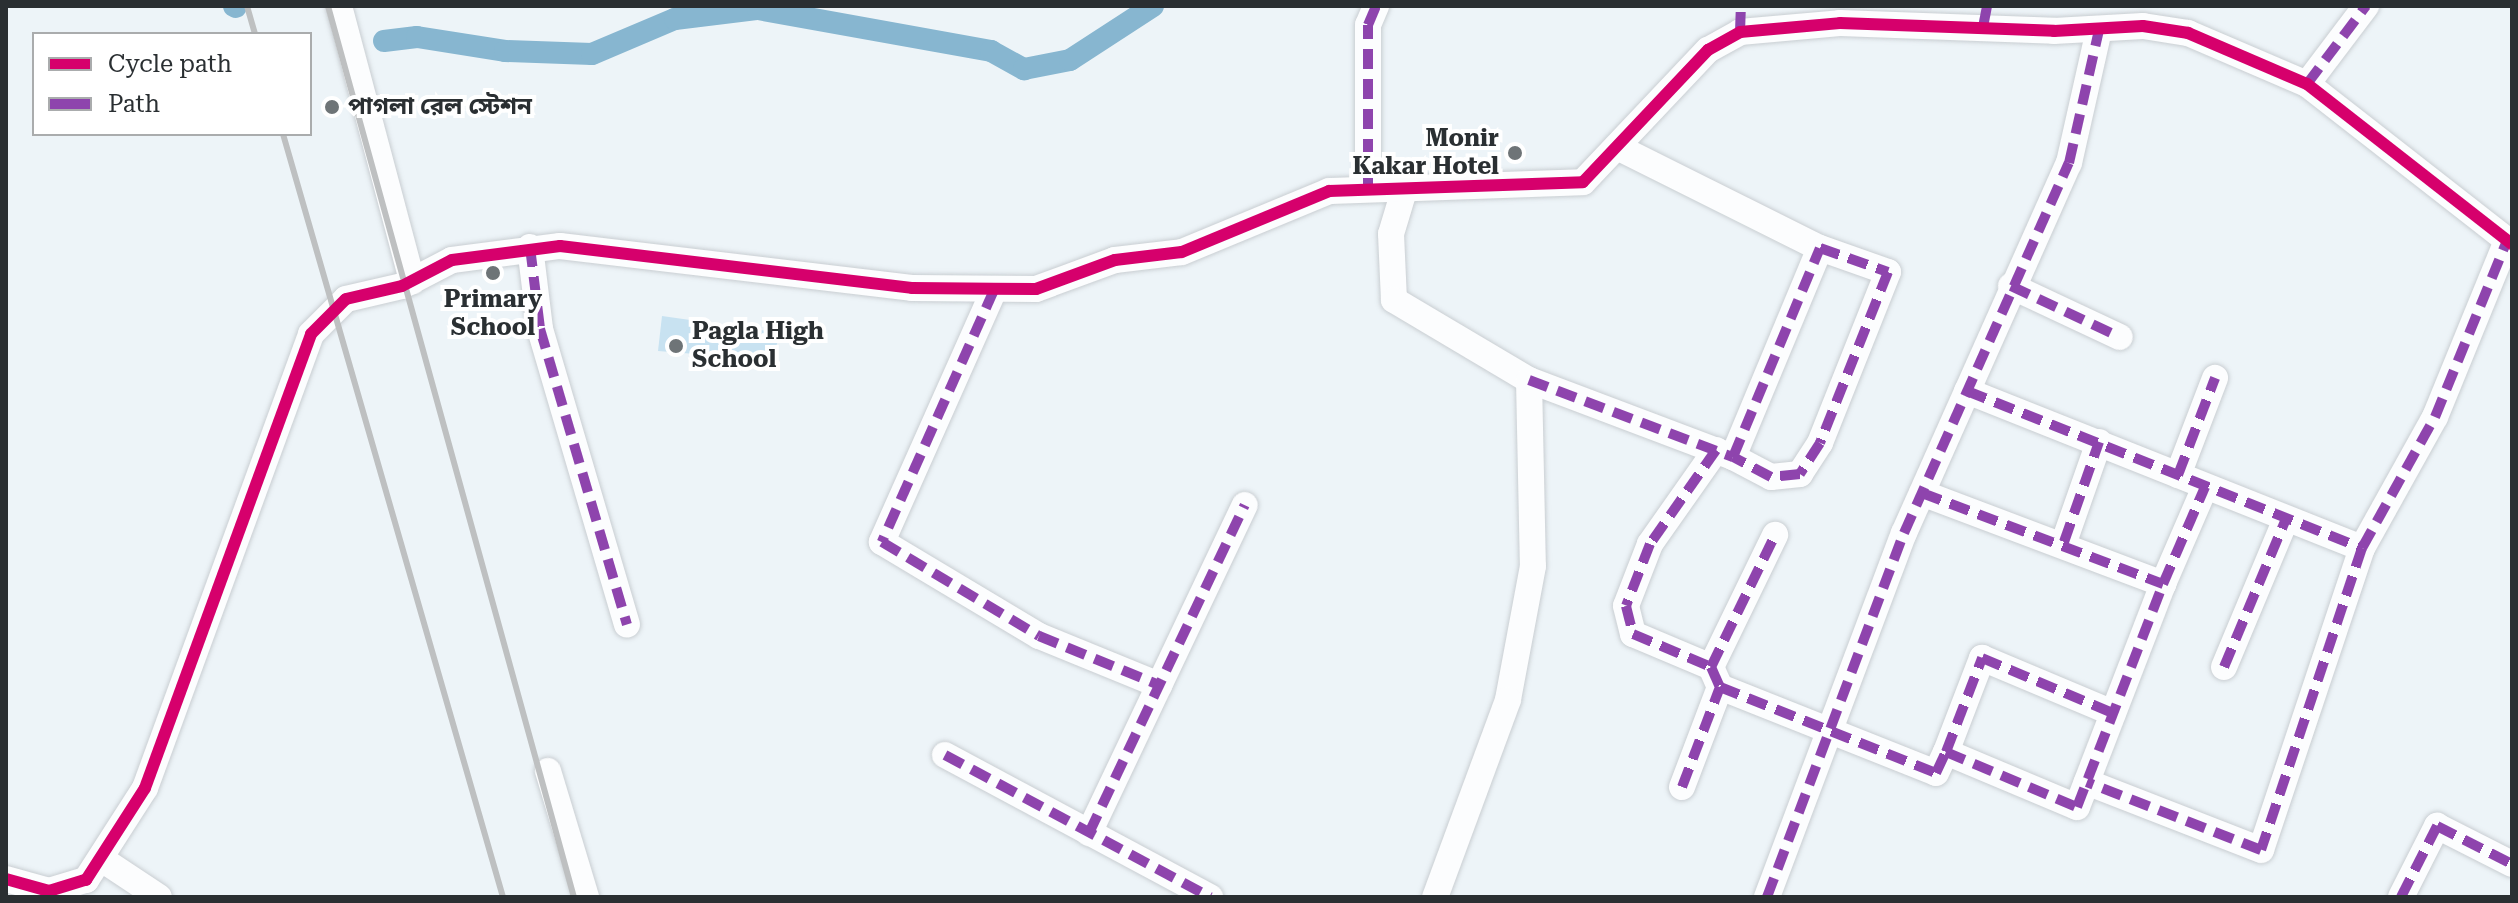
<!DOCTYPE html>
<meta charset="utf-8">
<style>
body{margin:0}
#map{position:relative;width:2518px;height:903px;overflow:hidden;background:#edf4f8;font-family:"Roboto Serif","Noto Sans Bengali",serif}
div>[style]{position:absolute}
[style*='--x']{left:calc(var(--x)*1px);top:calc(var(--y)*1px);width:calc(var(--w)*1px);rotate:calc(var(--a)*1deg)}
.green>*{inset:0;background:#c8e2f1}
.canal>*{height:22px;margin:-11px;padding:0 11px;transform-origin:11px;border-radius:11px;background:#87b6d0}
.roads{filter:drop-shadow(0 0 2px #c9ced2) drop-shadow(0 0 2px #c9ced2)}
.minor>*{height:26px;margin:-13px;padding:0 13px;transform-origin:13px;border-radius:13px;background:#fcfdfe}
.rail>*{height:6px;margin:-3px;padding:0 3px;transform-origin:3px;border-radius:3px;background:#bec0c1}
.quiet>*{height:10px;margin-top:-5px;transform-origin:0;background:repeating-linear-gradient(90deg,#8e44ad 0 20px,transparent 0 30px)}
.cycleway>*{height:12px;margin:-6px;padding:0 6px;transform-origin:6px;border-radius:6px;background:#d6006c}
.dots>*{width:22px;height:22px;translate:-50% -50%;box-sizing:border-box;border:4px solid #fff;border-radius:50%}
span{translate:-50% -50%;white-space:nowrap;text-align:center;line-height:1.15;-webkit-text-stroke:8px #fff;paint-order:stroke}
.poi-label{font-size:24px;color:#2a2f32;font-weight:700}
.left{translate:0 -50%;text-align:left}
.right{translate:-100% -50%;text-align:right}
.frame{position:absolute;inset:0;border:8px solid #2a2f32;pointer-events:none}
.legend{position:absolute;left:32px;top:32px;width:280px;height:104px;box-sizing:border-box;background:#fff;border:2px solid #aaacad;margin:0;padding:10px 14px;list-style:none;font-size:24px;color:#2a2f32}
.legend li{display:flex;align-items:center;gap:16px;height:40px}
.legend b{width:40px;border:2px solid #aaacad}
</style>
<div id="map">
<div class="green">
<div style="clip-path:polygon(662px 316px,781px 333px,771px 360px,658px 351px)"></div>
</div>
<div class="canal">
<div style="--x:234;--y:6;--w:2;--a:27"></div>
<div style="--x:384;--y:41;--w:33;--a:-7"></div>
<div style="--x:417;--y:37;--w:89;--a:9"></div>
<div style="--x:505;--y:51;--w:87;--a:2"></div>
<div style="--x:592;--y:54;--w:90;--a:-22.9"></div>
<div style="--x:675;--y:19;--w:84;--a:-6.9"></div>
<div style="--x:758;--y:9;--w:237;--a:10.2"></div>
<div style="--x:991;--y:51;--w:38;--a:29"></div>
<div style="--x:1024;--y:69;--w:47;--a:-11.1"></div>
<div style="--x:1070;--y:60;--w:99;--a:-33"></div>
</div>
<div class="roads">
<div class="minor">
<div style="--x:339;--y:6;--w:285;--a:75.1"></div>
<div style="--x:2307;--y:84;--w:98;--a:-52.9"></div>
<div style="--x:1617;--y:147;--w:227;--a:26.5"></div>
<div style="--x:1406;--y:184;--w:52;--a:106.7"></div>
<div style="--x:1391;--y:234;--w:66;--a:87.4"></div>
<div style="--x:1394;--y:300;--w:157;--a:30.7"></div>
<div style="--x:1529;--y:380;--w:186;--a:88.8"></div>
<div style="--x:1533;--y:566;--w:136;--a:100.6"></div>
<div style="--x:1508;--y:700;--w:210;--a:110.3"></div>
<div style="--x:1368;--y:189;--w:164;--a:-90"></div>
<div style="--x:1368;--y:25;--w:21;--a:-67"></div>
<div style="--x:530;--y:247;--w:83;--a:83"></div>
<div style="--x:540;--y:329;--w:308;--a:73.6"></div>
<div style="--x:2011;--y:286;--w:120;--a:25.1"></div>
<div style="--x:994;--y:290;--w:276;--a:114"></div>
<div style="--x:882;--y:542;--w:183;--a:30.9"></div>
<div style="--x:1039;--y:636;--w:130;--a:22.2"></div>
<div style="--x:1529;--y:380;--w:218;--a:20.7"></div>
<div style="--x:1733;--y:457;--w:226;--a:-67.4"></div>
<div style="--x:1820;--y:248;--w:72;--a:19.4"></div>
<div style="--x:1888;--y:272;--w:184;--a:111.7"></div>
<div style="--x:1820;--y:443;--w:37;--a:123"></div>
<div style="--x:1800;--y:474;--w:29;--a:174"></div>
<div style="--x:1771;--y:477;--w:43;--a:-152.2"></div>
<div style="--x:1967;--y:391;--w:425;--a:21.7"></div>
<div style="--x:2362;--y:548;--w:318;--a:108.5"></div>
<div style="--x:2261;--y:850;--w:187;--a:-158.7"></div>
<div style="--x:1716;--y:450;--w:115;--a:125.1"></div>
<div style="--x:1650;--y:544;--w:66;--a:111.2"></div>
<div style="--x:1626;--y:606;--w:29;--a:76"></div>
<div style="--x:1633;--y:634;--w:85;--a:22.9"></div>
<div style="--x:1711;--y:667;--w:22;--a:66"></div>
<div style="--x:2178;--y:475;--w:104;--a:-69.1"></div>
<div style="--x:1922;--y:493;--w:258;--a:20.7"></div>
<div style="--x:2163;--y:584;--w:106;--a:-66.6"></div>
<div style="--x:2064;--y:542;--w:106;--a:-70.7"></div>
<div style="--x:2362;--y:548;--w:150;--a:-60.9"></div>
<div style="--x:2435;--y:417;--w:190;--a:-67.8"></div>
<div style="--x:1711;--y:667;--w:147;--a:-64.1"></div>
<div style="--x:2224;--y:667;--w:160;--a:-67.3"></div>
<div style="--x:1946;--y:752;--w:101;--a:-69"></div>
<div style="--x:1982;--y:658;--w:142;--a:22.8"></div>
<div style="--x:945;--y:755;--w:301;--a:28.2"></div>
<div style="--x:548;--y:771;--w:132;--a:73.2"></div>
<div style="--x:1682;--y:787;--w:107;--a:-69.2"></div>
<div style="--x:1720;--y:687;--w:232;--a:21.7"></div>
<div style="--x:1936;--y:773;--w:23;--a:-65"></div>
<div style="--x:1946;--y:752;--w:142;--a:22.8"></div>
<div style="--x:2077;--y:807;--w:239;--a:-68.9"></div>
<div style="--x:1089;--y:833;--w:363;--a:-64.6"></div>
<div style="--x:103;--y:860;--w:67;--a:33.5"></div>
<div style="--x:6;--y:879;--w:45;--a:15.6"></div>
<div style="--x:49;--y:891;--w:39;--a:-17"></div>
<div style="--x:86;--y:880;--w:109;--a:-57.3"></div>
<div style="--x:145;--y:788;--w:483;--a:-69.9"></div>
<div style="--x:311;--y:334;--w:49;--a:-45"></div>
<div style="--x:346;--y:299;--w:57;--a:-13.1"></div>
<div style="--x:402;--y:286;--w:56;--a:-27.5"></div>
<div style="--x:452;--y:260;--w:109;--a:-7.4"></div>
<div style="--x:560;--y:246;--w:354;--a:6.8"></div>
<div style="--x:912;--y:288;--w:124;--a:0.5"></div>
<div style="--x:1036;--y:289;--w:84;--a:-20.2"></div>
<div style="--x:1115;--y:260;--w:67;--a:-6.8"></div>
<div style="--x:1182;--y:252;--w:159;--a:-22.5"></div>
<div style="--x:1329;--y:191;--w:254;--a:-2"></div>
<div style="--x:1583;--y:182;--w:182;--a:-46.6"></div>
<div style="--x:1708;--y:50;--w:37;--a:-29"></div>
<div style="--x:1740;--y:32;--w:100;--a:-5.1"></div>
<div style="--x:1840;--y:23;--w:214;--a:2.1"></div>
<div style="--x:2054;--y:31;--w:89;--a:-3.2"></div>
<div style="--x:2143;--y:26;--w:46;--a:8.8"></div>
<div style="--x:2188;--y:33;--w:129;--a:23.2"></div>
<div style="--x:2307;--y:84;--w:260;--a:38"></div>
<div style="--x:1767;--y:897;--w:389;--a:-69.4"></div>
<div style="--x:1904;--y:533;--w:405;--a:-66"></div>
<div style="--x:2069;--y:163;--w:136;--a:-77.3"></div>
<div style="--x:2401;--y:897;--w:80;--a:-63.1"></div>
<div style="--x:2437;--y:826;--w:84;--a:26.9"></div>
</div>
</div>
<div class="rail">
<div style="--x:247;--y:6;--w:29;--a:74"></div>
<div style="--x:328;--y:6;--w:924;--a:74.57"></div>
<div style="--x:283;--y:134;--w:794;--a:73.92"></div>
</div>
<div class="quiet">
<div style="--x:1983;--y:27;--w:21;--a:-79"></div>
<div style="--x:1740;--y:32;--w:26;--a:-88"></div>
<div style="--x:2307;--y:84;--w:98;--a:-52.9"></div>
<div style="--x:1368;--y:189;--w:164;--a:-90"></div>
<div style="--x:1368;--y:25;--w:21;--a:-67"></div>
<div style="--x:530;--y:247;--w:83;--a:83"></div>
<div style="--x:540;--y:329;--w:308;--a:73.6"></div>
<div style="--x:2011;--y:286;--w:120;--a:25.1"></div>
<div style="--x:994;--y:290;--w:276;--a:114"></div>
<div style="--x:882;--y:542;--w:183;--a:30.9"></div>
<div style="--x:1039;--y:636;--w:130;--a:22.2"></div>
<div style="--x:1529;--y:380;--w:218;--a:20.7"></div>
<div style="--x:1733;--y:457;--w:226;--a:-67.4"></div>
<div style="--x:1820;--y:248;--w:72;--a:19.4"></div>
<div style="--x:1888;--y:272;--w:184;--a:111.7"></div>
<div style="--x:1820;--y:443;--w:37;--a:123"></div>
<div style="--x:1800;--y:474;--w:29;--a:174"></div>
<div style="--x:1771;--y:477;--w:43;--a:-152.2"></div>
<div style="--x:1967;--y:391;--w:425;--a:21.7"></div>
<div style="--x:2362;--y:548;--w:318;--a:108.5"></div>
<div style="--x:2261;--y:850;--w:187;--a:-158.7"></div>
<div style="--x:1716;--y:450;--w:115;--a:125.1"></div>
<div style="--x:1650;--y:544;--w:66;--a:111.2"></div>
<div style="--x:1626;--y:606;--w:29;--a:76"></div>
<div style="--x:1633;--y:634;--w:85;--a:22.9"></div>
<div style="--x:1711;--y:667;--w:22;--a:66"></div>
<div style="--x:2178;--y:475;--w:104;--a:-69.1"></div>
<div style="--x:1922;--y:493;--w:258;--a:20.7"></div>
<div style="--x:2163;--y:584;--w:106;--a:-66.6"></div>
<div style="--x:2064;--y:542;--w:106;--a:-70.7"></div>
<div style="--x:2362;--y:548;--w:150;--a:-60.9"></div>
<div style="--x:2435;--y:417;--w:190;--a:-67.8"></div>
<div style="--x:1711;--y:667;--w:147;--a:-64.1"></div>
<div style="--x:2224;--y:667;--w:160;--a:-67.3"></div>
<div style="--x:1946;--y:752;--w:101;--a:-69"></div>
<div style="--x:1982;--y:658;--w:142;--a:22.8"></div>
<div style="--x:945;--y:755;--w:301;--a:28.2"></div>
<div style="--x:1682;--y:787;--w:107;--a:-69.2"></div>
<div style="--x:1720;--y:687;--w:232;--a:21.7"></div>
<div style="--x:1936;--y:773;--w:23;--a:-65"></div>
<div style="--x:1946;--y:752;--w:142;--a:22.8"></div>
<div style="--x:2077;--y:807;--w:239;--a:-68.9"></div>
<div style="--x:1089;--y:833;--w:363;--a:-64.6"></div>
<div style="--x:1767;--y:897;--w:389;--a:-69.4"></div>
<div style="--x:1904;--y:533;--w:405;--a:-66"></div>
<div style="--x:2069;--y:163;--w:136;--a:-77.3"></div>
<div style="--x:2401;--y:897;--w:80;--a:-63.1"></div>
<div style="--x:2437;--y:826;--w:84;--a:26.9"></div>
</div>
<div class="cycleway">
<div style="--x:6;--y:879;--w:45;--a:15.6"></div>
<div style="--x:49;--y:891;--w:39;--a:-17"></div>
<div style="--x:86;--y:880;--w:109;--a:-57.3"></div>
<div style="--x:145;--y:788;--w:483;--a:-69.9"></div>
<div style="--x:311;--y:334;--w:49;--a:-45"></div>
<div style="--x:346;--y:299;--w:57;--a:-13.1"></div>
<div style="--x:402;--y:286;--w:56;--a:-27.5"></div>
<div style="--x:452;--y:260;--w:109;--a:-7.4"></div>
<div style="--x:560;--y:246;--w:354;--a:6.8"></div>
<div style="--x:912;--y:288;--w:124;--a:0.5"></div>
<div style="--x:1036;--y:289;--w:84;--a:-20.2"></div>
<div style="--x:1115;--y:260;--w:67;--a:-6.8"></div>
<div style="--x:1182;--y:252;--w:159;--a:-22.5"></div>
<div style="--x:1329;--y:191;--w:254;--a:-2"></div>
<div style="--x:1583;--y:182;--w:182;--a:-46.6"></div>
<div style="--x:1708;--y:50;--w:37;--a:-29"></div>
<div style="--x:1740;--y:32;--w:100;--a:-5.1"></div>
<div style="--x:1840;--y:23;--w:214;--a:2.1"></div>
<div style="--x:2054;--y:31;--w:89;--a:-3.2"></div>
<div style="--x:2143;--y:26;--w:46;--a:8.8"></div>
<div style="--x:2188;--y:33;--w:129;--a:23.2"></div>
<div style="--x:2307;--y:84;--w:260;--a:38"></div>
</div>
<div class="dots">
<div style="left:332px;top:107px;background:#6e7477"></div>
<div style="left:1515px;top:153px;background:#6e7477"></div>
<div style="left:493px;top:273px;background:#6e7477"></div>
<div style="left:676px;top:346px;background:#6e7477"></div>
</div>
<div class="poi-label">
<span class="left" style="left:348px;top:107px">পাগলা রেল স্টেশন</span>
<span class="right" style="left:1499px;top:153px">Monir<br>Kakar Hotel</span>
<span style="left:493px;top:314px">Primary<br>School</span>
<span class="left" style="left:692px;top:346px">Pagla High<br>School</span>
</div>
<div class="frame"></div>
<ul class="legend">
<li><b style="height:10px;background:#d6006c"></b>Cycle path</li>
<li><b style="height:10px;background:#8e44ad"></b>Path</li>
</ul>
</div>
